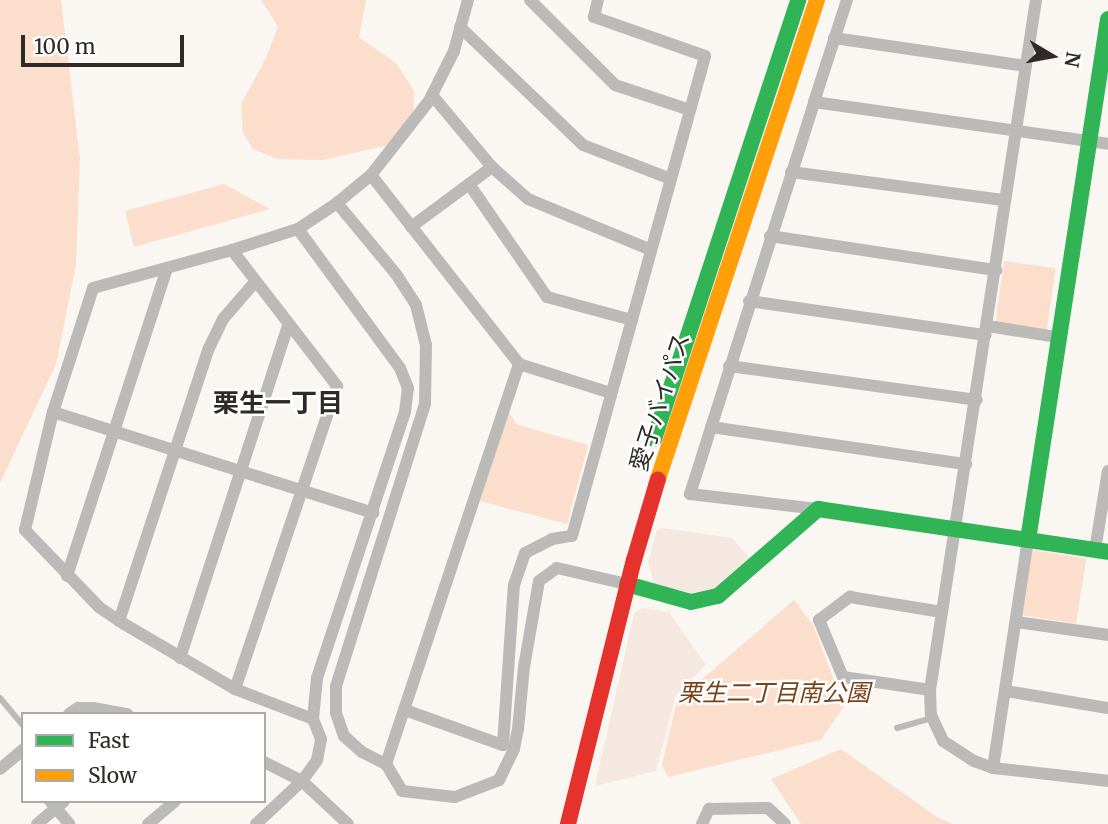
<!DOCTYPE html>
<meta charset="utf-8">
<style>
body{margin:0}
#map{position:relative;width:1108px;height:824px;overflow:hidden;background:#faf6f2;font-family:Merriweather,"Noto Sans JP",serif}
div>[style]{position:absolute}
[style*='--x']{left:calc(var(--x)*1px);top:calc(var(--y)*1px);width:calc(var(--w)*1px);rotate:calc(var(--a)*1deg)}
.built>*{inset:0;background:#f4e8e1}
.green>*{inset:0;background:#fbdecb;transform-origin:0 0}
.lane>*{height:6px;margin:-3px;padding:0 3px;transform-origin:3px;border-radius:3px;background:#bcbab8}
.street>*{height:12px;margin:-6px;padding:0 6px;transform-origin:6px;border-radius:6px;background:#bcbab8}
.fast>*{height:16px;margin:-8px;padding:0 8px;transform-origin:8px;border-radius:8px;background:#30b455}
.slow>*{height:16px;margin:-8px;padding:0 8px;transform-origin:8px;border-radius:8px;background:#ff9f0a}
.jam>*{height:16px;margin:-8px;padding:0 8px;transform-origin:8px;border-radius:8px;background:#e5322d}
span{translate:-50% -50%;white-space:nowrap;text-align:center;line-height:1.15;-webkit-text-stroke:5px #fff;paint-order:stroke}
.street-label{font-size:24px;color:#2f2a27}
.park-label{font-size:24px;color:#7a4219;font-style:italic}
.neighbourhood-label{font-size:26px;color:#2f2a27;font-weight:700}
.legend{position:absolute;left:21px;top:712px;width:245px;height:91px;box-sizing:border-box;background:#fff;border:2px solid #acaaa9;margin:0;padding:9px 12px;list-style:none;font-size:21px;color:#2f2a27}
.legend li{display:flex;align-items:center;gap:14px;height:35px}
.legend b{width:35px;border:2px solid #acaaa9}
.north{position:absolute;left:1017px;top:21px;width:70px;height:70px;-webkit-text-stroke:5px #fff;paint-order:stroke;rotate:100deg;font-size:19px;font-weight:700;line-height:28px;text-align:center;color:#2f2a27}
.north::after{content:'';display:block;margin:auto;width:24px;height:32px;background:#2f2a27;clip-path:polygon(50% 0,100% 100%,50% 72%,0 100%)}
.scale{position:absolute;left:21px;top:35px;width:163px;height:32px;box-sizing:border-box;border:4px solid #2f2a27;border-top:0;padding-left:9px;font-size:21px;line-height:24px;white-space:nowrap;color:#2f2a27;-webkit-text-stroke:5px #fff;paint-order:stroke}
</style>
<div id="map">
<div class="built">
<div style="clip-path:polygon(663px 528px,732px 538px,751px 560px,716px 589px,690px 593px,655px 585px,648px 562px,657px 530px)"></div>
<div style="clip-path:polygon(642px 608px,669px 612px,706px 665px,676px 695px,656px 771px,595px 786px,634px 614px)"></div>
</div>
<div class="green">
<div style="clip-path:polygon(0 0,61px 0,80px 159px,76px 265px,56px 364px,0 483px)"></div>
<div style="clip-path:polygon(261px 0,366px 0,359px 37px,397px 64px,414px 91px,413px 129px,402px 142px,323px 160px,277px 159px,253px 149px,243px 133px,241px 104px,266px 58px,278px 27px)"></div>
<div style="clip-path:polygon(224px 184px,270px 209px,134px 247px,125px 211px)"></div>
<div style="left:1004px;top:261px;width:52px;height:64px;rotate:8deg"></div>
<div style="clip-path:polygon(509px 412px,516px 424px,588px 445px,567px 524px,480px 501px)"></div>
<div style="left:1032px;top:550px;width:55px;height:66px;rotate:9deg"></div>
<div style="clip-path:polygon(794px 600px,813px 625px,844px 706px,821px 740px,668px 777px,662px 765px,677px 701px)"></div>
<div style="clip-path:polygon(841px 749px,937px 817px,953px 824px,801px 824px,771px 779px)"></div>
</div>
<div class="lane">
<div style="--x:0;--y:698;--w:35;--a:50"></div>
<div style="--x:897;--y:728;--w:36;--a:-16"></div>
</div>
<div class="street">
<div style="--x:468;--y:0;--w:53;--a:105.4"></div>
<div style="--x:454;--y:51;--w:56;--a:116.6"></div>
<div style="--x:429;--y:101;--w:94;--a:128.1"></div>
<div style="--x:371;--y:175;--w:44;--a:140.5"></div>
<div style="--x:337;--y:203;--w:92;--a:50.3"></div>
<div style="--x:396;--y:274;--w:37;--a:57"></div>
<div style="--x:416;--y:305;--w:41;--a:76"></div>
<div style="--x:426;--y:345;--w:59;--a:91"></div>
<div style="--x:425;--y:404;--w:296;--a:107.5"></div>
<div style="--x:336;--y:686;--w:27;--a:90"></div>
<div style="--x:336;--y:713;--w:24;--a:71"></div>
<div style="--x:344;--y:736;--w:24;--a:42"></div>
<div style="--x:362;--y:752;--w:27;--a:27"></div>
<div style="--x:386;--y:764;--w:31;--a:59"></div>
<div style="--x:402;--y:791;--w:53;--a:6.5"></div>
<div style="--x:455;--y:797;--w:47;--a:-21.1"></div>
<div style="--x:499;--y:780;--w:34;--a:-64"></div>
<div style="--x:514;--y:749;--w:20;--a:-79"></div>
<div style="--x:518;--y:729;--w:62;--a:-84.5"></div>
<div style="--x:524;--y:667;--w:87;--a:-80.1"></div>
<div style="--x:539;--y:581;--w:22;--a:-36"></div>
<div style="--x:557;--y:568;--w:72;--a:12.9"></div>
<div style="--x:530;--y:0;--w:120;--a:45"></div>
<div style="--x:615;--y:85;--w:79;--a:18.4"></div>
<div style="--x:1036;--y:0;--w:698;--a:98.73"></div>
<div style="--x:930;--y:690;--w:25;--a:88"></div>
<div style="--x:931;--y:715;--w:29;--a:65"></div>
<div style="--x:943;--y:741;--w:37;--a:33"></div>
<div style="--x:974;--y:761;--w:20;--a:20"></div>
<div style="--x:993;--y:768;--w:116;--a:6.4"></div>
<div style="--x:460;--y:27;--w:170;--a:43.8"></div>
<div style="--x:583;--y:145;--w:94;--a:21.1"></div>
<div style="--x:834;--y:38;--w:194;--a:8.3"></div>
<div style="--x:432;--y:95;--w:94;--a:50.2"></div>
<div style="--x:492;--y:167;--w:48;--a:41.6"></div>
<div style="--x:528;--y:199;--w:133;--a:22.5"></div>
<div style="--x:814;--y:102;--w:107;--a:-72.1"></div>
<div style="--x:791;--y:172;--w:216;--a:7.5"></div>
<div style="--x:371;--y:175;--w:240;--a:51.9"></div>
<div style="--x:519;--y:364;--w:96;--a:17.5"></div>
<div style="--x:469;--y:184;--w:137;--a:55.4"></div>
<div style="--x:547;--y:297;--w:88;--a:15.1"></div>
<div style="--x:411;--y:227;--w:101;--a:-36.5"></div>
<div style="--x:770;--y:236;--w:229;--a:8.6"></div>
<div style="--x:232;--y:250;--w:172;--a:52.3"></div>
<div style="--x:337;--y:386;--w:320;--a:108.6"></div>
<div style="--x:749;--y:301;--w:239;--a:8.2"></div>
<div style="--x:988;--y:326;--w:70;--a:9.1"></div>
<div style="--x:729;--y:366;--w:250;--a:7.8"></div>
<div style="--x:53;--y:412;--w:336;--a:17.5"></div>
<div style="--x:711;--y:427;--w:258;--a:8.3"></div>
<div style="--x:818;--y:509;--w:129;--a:-173.3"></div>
<div style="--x:690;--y:494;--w:411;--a:-72.4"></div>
<div style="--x:814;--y:102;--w:297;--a:8.1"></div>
<div style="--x:1095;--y:550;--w:80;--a:-80.7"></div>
<div style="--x:67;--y:576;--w:324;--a:-72"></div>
<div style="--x:119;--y:621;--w:287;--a:-71.8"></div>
<div style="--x:209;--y:348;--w:32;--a:-64"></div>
<div style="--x:223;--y:319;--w:49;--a:-49.1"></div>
<div style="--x:1016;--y:622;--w:93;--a:8"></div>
<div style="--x:180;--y:658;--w:350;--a:-72"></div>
<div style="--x:930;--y:690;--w:88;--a:-171.5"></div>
<div style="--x:843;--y:677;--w:62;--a:-112.8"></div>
<div style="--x:819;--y:620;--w:39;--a:-37"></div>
<div style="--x:850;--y:597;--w:93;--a:9.3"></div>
<div style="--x:1006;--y:691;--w:103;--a:9.5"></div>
<div style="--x:405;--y:710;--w:104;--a:19.7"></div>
<div style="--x:503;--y:745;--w:160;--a:-86.1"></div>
<div style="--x:514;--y:585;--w:34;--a:-71"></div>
<div style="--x:525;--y:553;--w:30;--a:-27"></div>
<div style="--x:552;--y:539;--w:20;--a:-9"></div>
<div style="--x:572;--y:536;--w:498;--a:-74.5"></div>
<div style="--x:705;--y:56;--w:118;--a:-160.6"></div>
<div style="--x:594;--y:17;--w:17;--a:-77"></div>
<div style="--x:69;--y:714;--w:11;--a:-34"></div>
<div style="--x:78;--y:708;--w:15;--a:0"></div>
<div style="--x:93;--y:708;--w:35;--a:10"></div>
<div style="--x:313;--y:719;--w:84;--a:-159"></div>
<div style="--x:235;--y:689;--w:129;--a:-149.6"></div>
<div style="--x:124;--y:624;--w:30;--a:-146"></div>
<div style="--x:99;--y:607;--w:107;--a:-133.9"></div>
<div style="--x:25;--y:530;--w:121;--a:-76.7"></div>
<div style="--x:53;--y:412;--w:130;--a:-72.1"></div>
<div style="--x:93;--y:288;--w:144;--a:-15.3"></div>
<div style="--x:232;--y:250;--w:69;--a:-17.7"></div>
<div style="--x:298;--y:229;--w:47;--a:-33.7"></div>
<div style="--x:264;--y:762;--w:42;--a:26.6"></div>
<div style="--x:302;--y:781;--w:63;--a:43.1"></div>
<div style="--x:386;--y:764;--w:422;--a:-71.6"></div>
<div style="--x:993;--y:768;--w:231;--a:-81.3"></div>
<div style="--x:0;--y:769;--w:30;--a:-40"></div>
<div style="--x:50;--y:801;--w:30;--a:50"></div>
<div style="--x:37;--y:824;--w:35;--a:-40"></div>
<div style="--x:148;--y:824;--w:35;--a:-40"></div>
<div style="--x:256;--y:824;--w:63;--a:-43.1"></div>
<div style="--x:302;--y:781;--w:26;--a:-54"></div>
<div style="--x:317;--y:760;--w:21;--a:-79"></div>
<div style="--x:321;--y:739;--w:22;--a:-112"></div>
<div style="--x:313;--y:719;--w:41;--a:-84.4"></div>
<div style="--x:317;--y:678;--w:280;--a:-71.7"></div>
<div style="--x:405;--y:412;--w:24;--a:-83"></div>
<div style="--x:408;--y:388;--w:22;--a:-112"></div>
<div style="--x:400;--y:368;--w:172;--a:-126.3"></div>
<div style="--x:702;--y:824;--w:17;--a:-65"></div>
<div style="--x:709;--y:809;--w:59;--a:-1"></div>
<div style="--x:768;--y:808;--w:23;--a:43"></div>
</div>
<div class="fast">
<div style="--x:654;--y:439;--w:462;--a:-71.8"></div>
<div style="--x:1028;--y:540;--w:527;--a:-81.27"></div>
<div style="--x:627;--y:584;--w:66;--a:15.7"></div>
<div style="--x:691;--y:602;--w:28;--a:-13"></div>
<div style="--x:718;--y:596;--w:133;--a:-41"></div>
<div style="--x:818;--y:509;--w:293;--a:8.4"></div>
</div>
<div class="slow">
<div style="--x:658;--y:479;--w:505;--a:-71.64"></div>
</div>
<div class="jam">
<div style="--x:568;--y:824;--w:272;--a:-76"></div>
<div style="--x:634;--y:560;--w:84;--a:-73.5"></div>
</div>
<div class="street-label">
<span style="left:660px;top:402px;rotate:-72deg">愛子バイパス</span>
</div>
<div class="park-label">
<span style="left:774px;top:693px">栗生二丁目南公園</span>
</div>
<div class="neighbourhood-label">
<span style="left:278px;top:403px">栗生一丁目</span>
</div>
<ul class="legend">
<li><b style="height:9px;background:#30b455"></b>Fast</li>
<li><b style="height:9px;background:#ff9f0a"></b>Slow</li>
</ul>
<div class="north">N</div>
<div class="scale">100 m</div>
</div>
